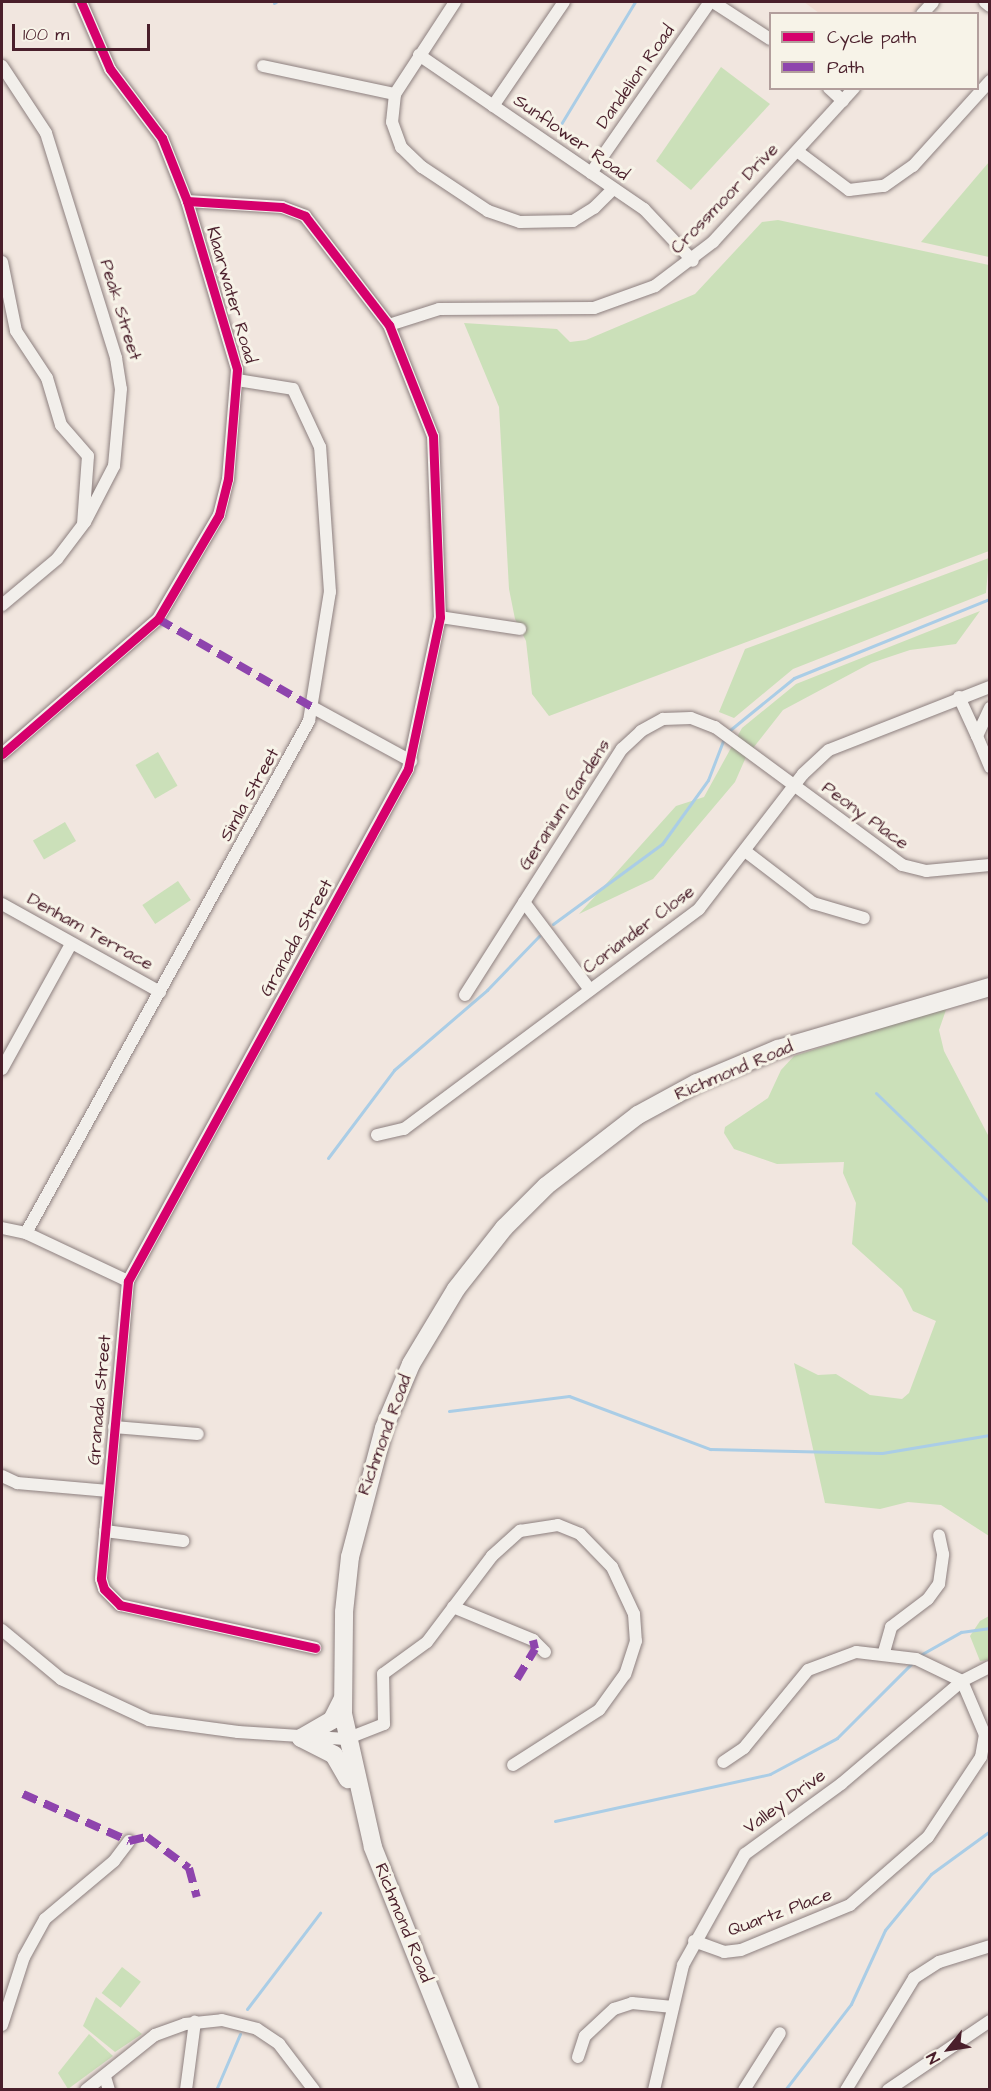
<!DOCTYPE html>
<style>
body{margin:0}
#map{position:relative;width:991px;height:2091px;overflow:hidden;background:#f1e6df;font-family:"Architects Daughter",sans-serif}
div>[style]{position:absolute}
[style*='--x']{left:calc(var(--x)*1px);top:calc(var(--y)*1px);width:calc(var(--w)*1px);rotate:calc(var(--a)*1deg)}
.built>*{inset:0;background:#f2dbd2}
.green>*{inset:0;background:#cbe0b9;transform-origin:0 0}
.stream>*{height:3px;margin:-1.5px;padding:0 1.5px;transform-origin:1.5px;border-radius:1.5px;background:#aacde6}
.roads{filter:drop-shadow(0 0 2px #8d807f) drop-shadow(0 0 2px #8d807f)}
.minor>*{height:12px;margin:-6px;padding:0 6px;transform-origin:6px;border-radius:6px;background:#f2efeb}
.highway>*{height:18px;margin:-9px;padding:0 9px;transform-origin:9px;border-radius:9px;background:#f2efeb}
.quiet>*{height:8px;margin-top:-4px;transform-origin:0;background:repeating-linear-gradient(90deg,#8e44ad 0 15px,transparent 0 23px)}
.cycleway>*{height:9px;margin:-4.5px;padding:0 4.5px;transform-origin:4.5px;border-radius:4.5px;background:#d6006c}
span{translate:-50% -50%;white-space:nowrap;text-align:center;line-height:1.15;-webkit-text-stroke:6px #f7f3e8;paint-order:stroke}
.street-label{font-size:18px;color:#4a1f2b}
.frame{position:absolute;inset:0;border:3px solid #4a1f2b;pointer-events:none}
.legend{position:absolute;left:769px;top:12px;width:210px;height:78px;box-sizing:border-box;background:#f7f3e8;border:2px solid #b29e9c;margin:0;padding:8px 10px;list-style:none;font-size:18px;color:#4a1f2b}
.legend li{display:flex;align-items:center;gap:12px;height:30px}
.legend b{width:30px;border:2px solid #b29e9c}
.north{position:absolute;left:919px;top:2019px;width:60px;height:60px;-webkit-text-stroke:4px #f7f3e8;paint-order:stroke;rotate:240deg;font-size:16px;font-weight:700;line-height:24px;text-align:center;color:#4a1f2b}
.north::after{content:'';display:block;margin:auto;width:21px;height:27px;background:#4a1f2b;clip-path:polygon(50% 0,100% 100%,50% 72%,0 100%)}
.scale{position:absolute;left:12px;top:24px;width:138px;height:27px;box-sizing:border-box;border:3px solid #4a1f2b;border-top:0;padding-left:8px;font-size:18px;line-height:21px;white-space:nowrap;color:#4a1f2b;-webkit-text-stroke:4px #f7f3e8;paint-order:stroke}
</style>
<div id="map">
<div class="built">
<div style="clip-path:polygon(804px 2px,924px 2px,913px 14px,819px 13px)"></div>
</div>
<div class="green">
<div style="clip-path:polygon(721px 67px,770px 104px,691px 190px,656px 161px)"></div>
<div style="clip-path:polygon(989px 162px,989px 257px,921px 242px)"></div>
<div style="clip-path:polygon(778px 220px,989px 265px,989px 551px,549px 716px,532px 694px,526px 641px,515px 619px,509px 589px,499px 407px,464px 323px,557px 329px,570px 342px,586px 340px,695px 294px,762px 222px)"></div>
<div style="clip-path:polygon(989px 558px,986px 593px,793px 669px,734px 718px,719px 712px,745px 649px)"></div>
<div style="clip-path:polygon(980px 611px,956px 644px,910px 650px,871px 663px,783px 710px,746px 757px,735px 782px,653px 879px,579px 914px,676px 806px,704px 797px,742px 728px,796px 684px)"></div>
<div style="left:158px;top:752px;width:39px;height:26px;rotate:60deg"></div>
<div style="left:65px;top:822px;width:22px;height:37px;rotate:60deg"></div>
<div style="left:178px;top:881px;width:23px;height:43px;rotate:56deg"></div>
<div style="clip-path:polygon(947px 1007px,939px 1030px,944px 1051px,989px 1137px,989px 1536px,941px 1505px,908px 1502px,880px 1509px,825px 1503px,794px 1363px,818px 1375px,836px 1374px,870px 1395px,902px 1399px,909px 1393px,936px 1321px,913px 1311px,902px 1289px,852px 1244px,856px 1203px,843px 1173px,844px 1162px,777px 1164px,734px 1149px,724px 1133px,725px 1127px,768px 1098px,781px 1070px,794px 1056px)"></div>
<div style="clip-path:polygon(989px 1616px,989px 1660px,980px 1661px,970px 1636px,980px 1621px)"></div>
<div style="left:122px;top:1967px;width:24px;height:33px;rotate:38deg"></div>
<div style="clip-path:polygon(96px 1997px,142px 2034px,115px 2052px,83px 2026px)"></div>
<div style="clip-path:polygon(89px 2034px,113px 2056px,68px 2089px,58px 2073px)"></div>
</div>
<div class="stream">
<div style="--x:274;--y:3;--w:2;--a:-27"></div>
<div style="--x:558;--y:129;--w:149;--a:-58.8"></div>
<div style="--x:730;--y:730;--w:82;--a:-39.1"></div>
<div style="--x:794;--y:678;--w:211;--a:-22"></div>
<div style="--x:553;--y:924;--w:135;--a:-36.3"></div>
<div style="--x:662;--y:844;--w:79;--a:-54.3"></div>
<div style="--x:708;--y:780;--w:42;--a:-69"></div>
<div style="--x:876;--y:1093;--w:158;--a:44"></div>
<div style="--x:328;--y:1158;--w:110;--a:-53.1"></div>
<div style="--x:394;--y:1070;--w:123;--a:-40.7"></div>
<div style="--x:487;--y:990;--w:75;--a:-46.1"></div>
<div style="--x:449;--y:1411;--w:121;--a:-7.1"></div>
<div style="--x:569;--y:1396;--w:151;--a:20.6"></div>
<div style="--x:710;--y:1449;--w:172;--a:1.3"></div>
<div style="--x:882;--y:1453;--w:109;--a:-9.5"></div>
<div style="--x:922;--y:1654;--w:45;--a:-29.4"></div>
<div style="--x:961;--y:1632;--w:29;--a:-8"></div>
<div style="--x:555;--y:1821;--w:220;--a:-12.3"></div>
<div style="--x:770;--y:1774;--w:76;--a:-28.2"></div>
<div style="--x:837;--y:1738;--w:107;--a:-45"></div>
<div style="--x:247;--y:2009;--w:121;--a:-52.8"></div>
<div style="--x:216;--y:2090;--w:61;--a:-66.8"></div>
<div style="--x:785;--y:2090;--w:108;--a:-52.5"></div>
<div style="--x:851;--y:2004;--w:81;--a:-65.3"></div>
<div style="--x:885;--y:1930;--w:72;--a:-50.6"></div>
<div style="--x:931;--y:1874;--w:73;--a:-36.1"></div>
</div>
<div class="roads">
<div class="minor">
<div style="--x:455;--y:2;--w:110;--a:123.1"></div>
<div style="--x:395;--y:94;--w:28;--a:96"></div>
<div style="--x:392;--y:122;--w:27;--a:70"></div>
<div style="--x:401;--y:147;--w:29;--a:44"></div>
<div style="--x:422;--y:167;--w:79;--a:33.7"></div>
<div style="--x:488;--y:211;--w:34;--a:19"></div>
<div style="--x:520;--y:222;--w:53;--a:-1.1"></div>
<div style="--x:573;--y:221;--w:25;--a:-32"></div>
<div style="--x:594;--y:208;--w:27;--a:-45"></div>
<div style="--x:713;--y:2;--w:68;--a:33"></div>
<div style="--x:985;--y:2;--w:6;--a:39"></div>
<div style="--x:922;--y:14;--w:16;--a:-47"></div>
<div style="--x:419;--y:55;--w:273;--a:34.4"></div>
<div style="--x:644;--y:209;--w:71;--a:46.7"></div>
<div style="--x:2;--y:66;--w:80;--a:56.7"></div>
<div style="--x:46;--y:133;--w:236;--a:72.7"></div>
<div style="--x:116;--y:358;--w:31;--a:81"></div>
<div style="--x:121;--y:389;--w:77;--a:95.2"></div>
<div style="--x:114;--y:466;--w:63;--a:117.4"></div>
<div style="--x:85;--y:522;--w:46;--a:127.1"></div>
<div style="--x:57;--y:559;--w:72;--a:140.1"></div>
<div style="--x:263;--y:66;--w:135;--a:12"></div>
<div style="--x:829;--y:88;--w:19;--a:43"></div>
<div style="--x:493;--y:106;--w:126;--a:-55.7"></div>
<div style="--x:797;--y:151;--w:65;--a:36.9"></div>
<div style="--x:849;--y:190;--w:35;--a:-7"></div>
<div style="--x:884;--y:186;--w:35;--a:-35"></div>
<div style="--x:913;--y:166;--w:115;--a:-47.8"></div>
<div style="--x:591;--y:173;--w:208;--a:-55.2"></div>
<div style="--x:187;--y:201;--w:95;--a:3.6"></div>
<div style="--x:282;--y:207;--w:25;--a:21"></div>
<div style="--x:305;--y:216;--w:138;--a:52.4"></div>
<div style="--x:389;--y:325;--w:119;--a:68.4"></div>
<div style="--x:433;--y:436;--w:181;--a:87.8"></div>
<div style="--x:440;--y:617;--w:155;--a:101.9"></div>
<div style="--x:408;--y:769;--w:584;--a:118.67"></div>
<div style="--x:128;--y:1281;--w:299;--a:95.2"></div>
<div style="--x:101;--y:1579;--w:10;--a:73"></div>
<div style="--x:104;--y:1589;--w:23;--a:45"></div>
<div style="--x:120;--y:1605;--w:200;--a:12.4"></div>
<div style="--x:2;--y:262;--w:70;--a:78.5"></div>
<div style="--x:16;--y:331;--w:56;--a:56.6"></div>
<div style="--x:47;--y:378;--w:49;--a:73.4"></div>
<div style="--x:61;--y:425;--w:41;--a:48.9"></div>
<div style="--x:88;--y:456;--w:68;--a:94.2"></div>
<div style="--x:389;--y:325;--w:52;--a:-17.7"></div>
<div style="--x:439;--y:309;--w:155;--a:-0.4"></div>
<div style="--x:594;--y:308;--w:65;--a:-19.8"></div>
<div style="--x:655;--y:286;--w:73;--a:-37.2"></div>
<div style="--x:713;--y:242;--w:209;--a:-47.5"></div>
<div style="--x:440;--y:617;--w:81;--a:8.5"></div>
<div style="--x:959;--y:697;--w:41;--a:65.3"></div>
<div style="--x:312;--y:707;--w:113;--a:28.6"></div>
<div style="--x:990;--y:708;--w:31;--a:115"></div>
<div style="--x:977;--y:736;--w:34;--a:67"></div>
<div style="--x:2;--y:754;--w:206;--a:-40.9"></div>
<div style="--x:158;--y:619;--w:121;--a:-59.6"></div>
<div style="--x:219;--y:515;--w:37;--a:-76"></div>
<div style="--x:228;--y:479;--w:110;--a:-85.3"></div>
<div style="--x:237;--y:369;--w:175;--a:-106.6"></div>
<div style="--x:187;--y:201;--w:68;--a:-111.6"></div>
<div style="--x:162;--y:138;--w:86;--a:-127"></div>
<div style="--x:110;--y:69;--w:73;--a:-113.4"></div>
<div style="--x:745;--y:851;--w:86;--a:37.4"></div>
<div style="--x:813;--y:903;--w:53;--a:16.4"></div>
<div style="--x:524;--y:902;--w:110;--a:53.1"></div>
<div style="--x:2;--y:904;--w:181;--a:29.1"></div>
<div style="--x:465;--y:995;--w:292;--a:-57.5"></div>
<div style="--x:622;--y:749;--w:26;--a:-43"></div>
<div style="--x:641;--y:731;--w:25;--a:-29"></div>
<div style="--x:663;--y:719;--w:28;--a:-2"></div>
<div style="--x:691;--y:718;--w:26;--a:21"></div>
<div style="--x:715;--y:727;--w:232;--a:36.4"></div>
<div style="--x:902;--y:865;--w:25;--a:14"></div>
<div style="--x:926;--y:871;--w:64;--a:-5.4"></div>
<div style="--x:2;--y:1069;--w:143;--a:-61.1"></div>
<div style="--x:377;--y:1135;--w:28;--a:-13"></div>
<div style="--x:404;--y:1129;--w:368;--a:-36.7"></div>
<div style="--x:699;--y:909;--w:170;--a:-52.4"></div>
<div style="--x:803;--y:774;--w:35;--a:-43"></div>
<div style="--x:829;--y:750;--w:173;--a:-21.4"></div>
<div style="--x:2;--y:1228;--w:25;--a:12"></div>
<div style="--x:26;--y:1233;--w:113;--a:25.2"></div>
<div style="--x:26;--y:1233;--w:585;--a:-61.07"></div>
<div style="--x:309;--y:721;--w:131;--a:-80.8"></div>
<div style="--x:330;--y:592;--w:145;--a:-93.9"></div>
<div style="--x:320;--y:447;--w:64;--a:-115"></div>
<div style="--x:293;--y:389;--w:57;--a:-170.9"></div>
<div style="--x:114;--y:1427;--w:84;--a:4.8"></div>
<div style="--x:2;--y:1476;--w:17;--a:25"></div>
<div style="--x:17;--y:1483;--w:92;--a:5"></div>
<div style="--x:105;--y:1531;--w:79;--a:7.3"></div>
<div style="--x:453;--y:1607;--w:87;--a:22.4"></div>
<div style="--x:533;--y:1640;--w:17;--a:45"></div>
<div style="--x:2;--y:1630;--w:77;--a:39.7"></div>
<div style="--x:61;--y:1679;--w:97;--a:25"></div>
<div style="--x:149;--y:1720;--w:90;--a:7.7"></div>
<div style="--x:238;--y:1732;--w:108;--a:3.7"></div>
<div style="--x:346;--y:1739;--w:41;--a:-21.5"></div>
<div style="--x:384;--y:1724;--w:50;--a:-91.1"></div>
<div style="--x:383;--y:1674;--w:54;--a:-36"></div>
<div style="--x:427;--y:1642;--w:108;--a:-52.9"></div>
<div style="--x:492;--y:1556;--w:38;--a:-42"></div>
<div style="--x:520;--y:1531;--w:38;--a:-9"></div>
<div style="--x:558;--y:1525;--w:24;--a:22"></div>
<div style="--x:580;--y:1534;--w:46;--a:45.9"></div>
<div style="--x:612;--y:1567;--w:52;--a:64.9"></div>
<div style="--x:634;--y:1614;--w:27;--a:86"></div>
<div style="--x:636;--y:1641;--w:35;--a:108"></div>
<div style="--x:625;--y:1674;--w:44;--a:125.8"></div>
<div style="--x:599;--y:1710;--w:102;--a:147.4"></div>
<div style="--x:884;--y:1652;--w:26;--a:-74"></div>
<div style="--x:891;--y:1627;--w:46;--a:-37.1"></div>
<div style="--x:928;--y:1599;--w:19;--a:-54"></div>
<div style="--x:939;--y:1584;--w:30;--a:-82"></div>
<div style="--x:943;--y:1554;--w:19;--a:-102"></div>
<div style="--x:694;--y:1941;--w:32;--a:20"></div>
<div style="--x:724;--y:1952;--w:17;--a:-7"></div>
<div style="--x:741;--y:1950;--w:118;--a:-22.4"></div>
<div style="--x:850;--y:1905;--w:103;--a:-41.1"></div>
<div style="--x:928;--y:1837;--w:96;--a:-56.5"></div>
<div style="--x:981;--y:1757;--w:22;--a:-80"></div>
<div style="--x:985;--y:1735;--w:59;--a:-113.1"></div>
<div style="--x:962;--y:1681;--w:51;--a:-154.4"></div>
<div style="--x:916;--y:1659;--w:60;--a:-173.3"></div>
<div style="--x:856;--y:1652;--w:51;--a:159.4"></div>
<div style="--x:808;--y:1670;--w:101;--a:129.4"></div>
<div style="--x:744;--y:1748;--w:25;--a:146"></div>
<div style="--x:2;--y:2025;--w:71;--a:-72.1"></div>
<div style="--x:24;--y:1957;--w:43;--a:-61.1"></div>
<div style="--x:45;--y:1919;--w:90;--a:-40"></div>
<div style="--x:114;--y:1861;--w:25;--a:-53"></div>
<div style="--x:578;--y:2057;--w:22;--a:-72"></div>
<div style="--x:585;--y:2036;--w:40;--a:-43"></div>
<div style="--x:614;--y:2009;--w:19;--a:-18"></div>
<div style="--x:632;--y:2003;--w:41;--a:5.6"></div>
<div style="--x:105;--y:2077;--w:14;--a:73"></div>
<div style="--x:86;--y:2090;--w:88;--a:-38.6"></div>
<div style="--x:155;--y:2035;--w:32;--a:-20"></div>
<div style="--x:185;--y:2024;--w:37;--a:-6"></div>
<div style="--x:222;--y:2020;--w:36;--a:14"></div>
<div style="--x:257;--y:2029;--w:27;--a:34"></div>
<div style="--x:279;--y:2044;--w:58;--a:52.7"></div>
<div style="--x:186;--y:2090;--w:69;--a:-82.5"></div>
<div style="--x:654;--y:2090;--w:128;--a:-76.9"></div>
<div style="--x:683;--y:1965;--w:127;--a:-60.8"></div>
<div style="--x:745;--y:1854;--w:119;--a:-36.1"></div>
<div style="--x:841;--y:1784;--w:159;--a:-40.4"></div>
<div style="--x:962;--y:1681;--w:31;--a:-27"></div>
<div style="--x:744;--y:2090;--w:67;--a:-57.7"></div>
<div style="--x:846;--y:2090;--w:131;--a:-58.7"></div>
<div style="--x:914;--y:1978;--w:30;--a:-33"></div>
<div style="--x:939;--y:1962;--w:53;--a:-17.4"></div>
<div style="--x:888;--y:2090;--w:123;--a:-34.1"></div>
</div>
<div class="highway">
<div style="--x:301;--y:1738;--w:37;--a:27"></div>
<div style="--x:334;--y:1755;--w:28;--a:60"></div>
<div style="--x:301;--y:1738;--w:36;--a:-30"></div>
<div style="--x:332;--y:1720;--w:22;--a:-63"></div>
<div style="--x:470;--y:2090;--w:262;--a:-111.8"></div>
<div style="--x:373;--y:1847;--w:136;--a:-102.7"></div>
<div style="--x:343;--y:1714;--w:102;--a:-89.4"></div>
<div style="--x:344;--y:1612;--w:55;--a:-83.8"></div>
<div style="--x:350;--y:1557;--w:133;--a:-75.2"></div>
<div style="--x:384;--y:1428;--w:69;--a:-67.1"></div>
<div style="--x:411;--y:1364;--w:87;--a:-59"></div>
<div style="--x:456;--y:1289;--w:78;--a:-51.8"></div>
<div style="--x:504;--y:1228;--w:59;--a:-45"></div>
<div style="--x:546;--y:1186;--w:116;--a:-37.7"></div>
<div style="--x:638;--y:1115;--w:67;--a:-28.5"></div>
<div style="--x:697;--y:1083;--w:88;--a:-22.8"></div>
<div style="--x:778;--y:1049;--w:221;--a:-16.3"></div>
</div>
</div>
<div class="quiet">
<div style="--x:158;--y:619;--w:177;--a:29.7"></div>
<div style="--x:517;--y:1679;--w:35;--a:-59"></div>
<div style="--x:535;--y:1649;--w:9;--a:-103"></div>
<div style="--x:23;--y:1794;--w:116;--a:23.9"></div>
<div style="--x:129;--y:1841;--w:18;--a:-13"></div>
<div style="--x:147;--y:1837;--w:52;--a:36.4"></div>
<div style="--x:189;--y:1868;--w:30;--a:75"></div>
</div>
<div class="cycleway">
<div style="--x:187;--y:201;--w:95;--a:3.6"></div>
<div style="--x:282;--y:207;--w:25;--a:21"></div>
<div style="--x:305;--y:216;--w:138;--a:52.4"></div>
<div style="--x:389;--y:325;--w:119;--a:68.4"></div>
<div style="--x:433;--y:436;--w:181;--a:87.8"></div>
<div style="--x:440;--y:617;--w:155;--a:101.9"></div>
<div style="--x:408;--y:769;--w:584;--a:118.67"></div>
<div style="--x:128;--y:1281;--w:299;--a:95.2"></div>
<div style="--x:101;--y:1579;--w:10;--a:73"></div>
<div style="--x:104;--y:1589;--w:23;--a:45"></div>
<div style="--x:120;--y:1605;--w:200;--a:12.4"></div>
<div style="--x:2;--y:754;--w:206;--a:-40.9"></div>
<div style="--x:158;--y:619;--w:121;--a:-59.6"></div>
<div style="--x:219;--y:515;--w:37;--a:-76"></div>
<div style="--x:228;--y:479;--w:110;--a:-85.3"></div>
<div style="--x:237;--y:369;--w:175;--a:-106.6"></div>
<div style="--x:187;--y:201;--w:68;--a:-111.6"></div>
<div style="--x:162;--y:138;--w:86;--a:-127"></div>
<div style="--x:110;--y:69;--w:73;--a:-113.4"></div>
</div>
<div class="street-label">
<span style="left:636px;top:77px;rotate:-55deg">Dandelion Road</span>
<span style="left:571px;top:138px;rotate:35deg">Sunflower Road</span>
<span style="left:725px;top:199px;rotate:-46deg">Crossmoor Drive</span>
<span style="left:231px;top:295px;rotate:74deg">Klaarwater Road</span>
<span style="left:120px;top:310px;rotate:73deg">Peak Street</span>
<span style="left:250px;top:795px;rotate:-61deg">Simla Street</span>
<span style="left:565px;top:805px;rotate:-57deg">Geranium Gardens</span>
<span style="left:865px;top:816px;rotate:36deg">Peony Place</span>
<span style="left:639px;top:930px;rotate:-37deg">Coriander Close</span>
<span style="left:90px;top:932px;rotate:29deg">Denham Terrace</span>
<span style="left:297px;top:938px;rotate:-61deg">Granada Street</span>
<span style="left:734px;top:1071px;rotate:-23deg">Richmond Road</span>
<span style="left:100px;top:1400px;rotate:-85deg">Granada Street</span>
<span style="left:385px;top:1435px;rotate:-70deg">Richmond Road</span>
<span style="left:785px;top:1802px;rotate:-36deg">Valley Drive</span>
<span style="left:780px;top:1913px;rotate:-20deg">Quartz Place</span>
<span style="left:403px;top:1923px;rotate:68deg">Richmond Road</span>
</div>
<div class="frame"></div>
<ul class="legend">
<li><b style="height:8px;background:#d6006c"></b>Cycle path</li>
<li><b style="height:8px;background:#8e44ad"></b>Path</li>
</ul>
<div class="north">N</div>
<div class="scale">100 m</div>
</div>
